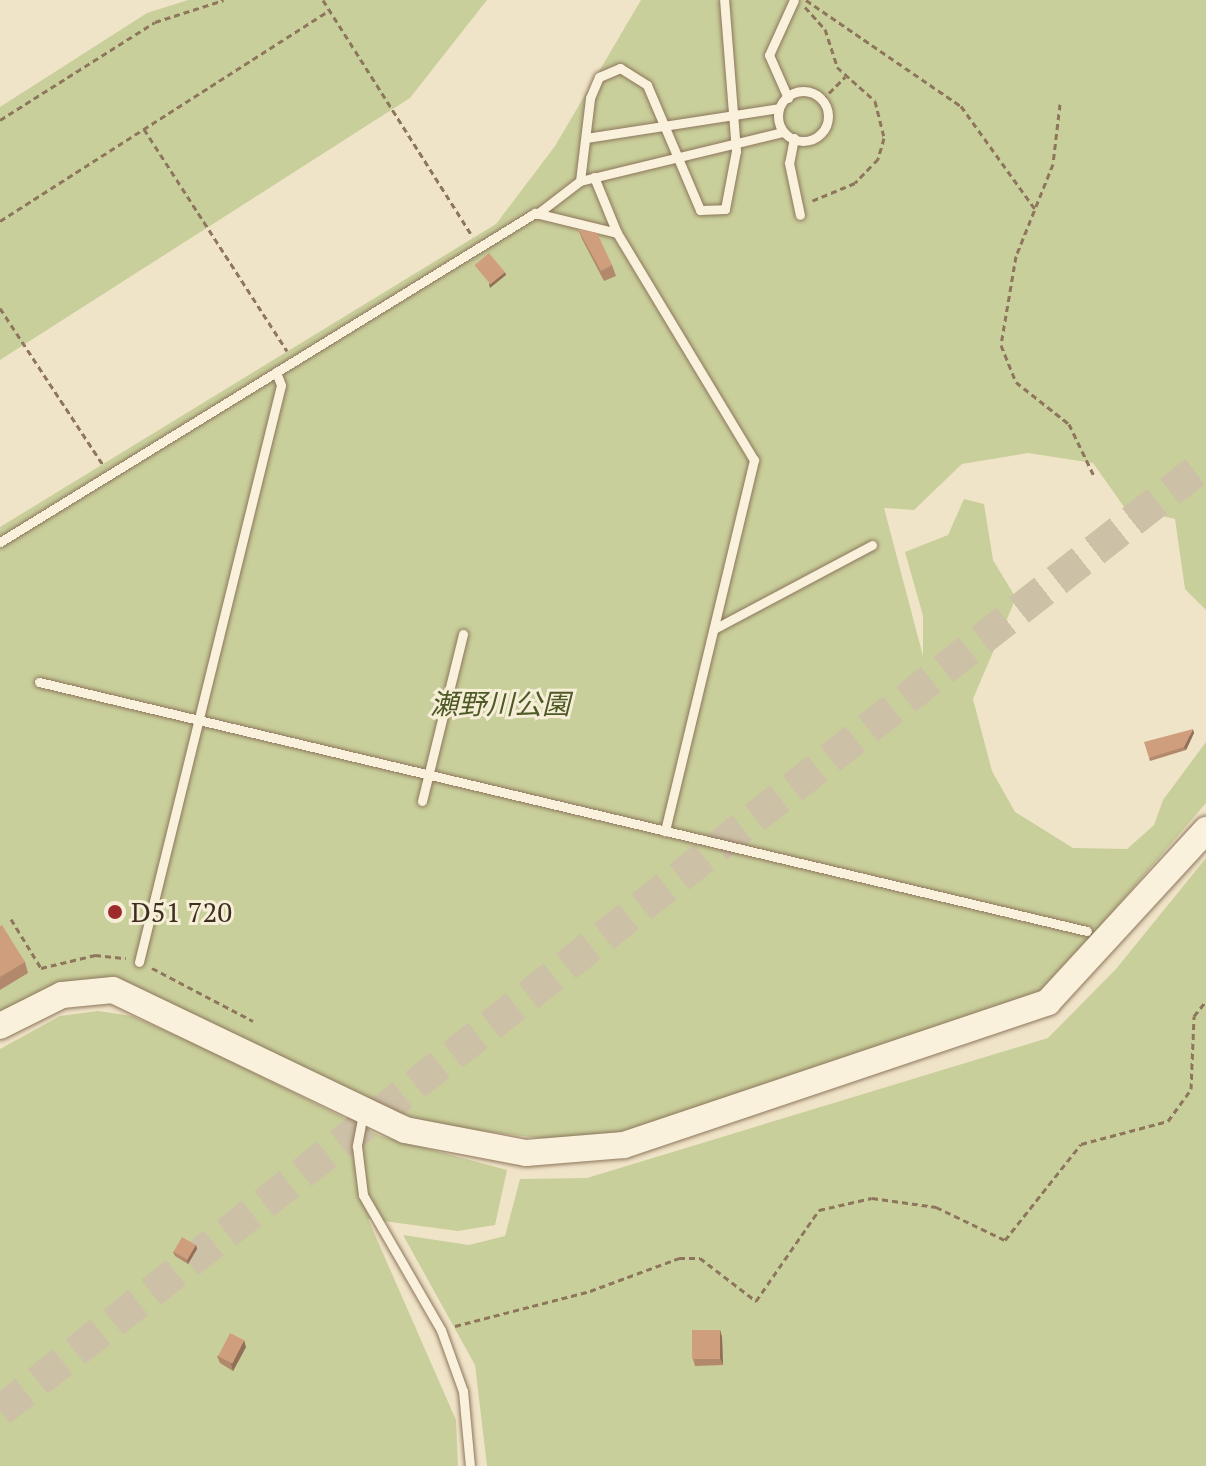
<!DOCTYPE html>
<meta charset="utf-8">
<style>
body{margin:0}
#map{position:relative;width:1206px;height:1466px;overflow:hidden;background:#f0e4c8;font-family:"PT Serif","Noto Sans JP",serif}
div>[style]{position:absolute}
[style*='--x']{left:calc(var(--x)*1px);top:calc(var(--y)*1px);width:calc(var(--w)*1px);rotate:calc(var(--a)*1deg)}
.green>*{inset:0;background:#c9cf9b}
.highway-tunnel>*{height:32px;margin-top:-16px;transform-origin:0;background:repeating-linear-gradient(90deg,#ccc0a6 0 32px,transparent 0 48px)}
.path>*{height:3px;margin-top:-1.5px;transform-origin:0;background:repeating-linear-gradient(90deg,#8d765c 0 6px,transparent 0 10px)}
.roads{filter:drop-shadow(0 0 2px #8d765c) drop-shadow(0 0 2px #8d765c)}
.lane>*{height:9px;margin:-4.5px;padding:0 4.5px;transform-origin:4.5px;border-radius:4.5px;background:#faf1dc}
.lane>.ring{margin:-4.5px;padding:0;box-sizing:content-box;background:none;border:9px solid #faf1dc;border-radius:50%}
.secondary>*{height:26px;margin:-13px;padding:0 13px;transform-origin:13px;border-radius:13px;background:#faf1dc}
.wall>*{inset:0;background:#b2896c}
.shaded-wall>*{inset:0;background:#916f58}
.building>*{inset:0;background:#cf9f7d;transform-origin:0 0}
.dots>*{width:22px;height:22px;translate:-50% -50%;box-sizing:border-box;border:4px solid #f7eed8;border-radius:50%}
span{translate:-50% -50%;white-space:nowrap;text-align:center;line-height:1.15;-webkit-text-stroke:6px #f7eed8;paint-order:stroke}
.park-label{font-size:28px;color:#4d5a26;font-style:italic}
.poi-label{font-size:28px;color:#3d2e20}
.left{translate:0 -50%;text-align:left}
</style>
<div id="map">
<div class="green">
<div style="clip-path:polygon(188px 0,487px 0,410px 98px,0 360px,0 107px,147px 13px)"></div>
<div style="clip-path:polygon(641px 0,1206px 0,1206px 610px,1185px 589px,1175px 519px,1124px 507px,1093px 463px,1028px 453px,962px 464px,914px 510px,884px 508px,923px 656px,923px 616px,905px 552px,948px 535px,964px 499px,984px 504px,993px 560px,1016px 598px,973px 699px,992px 771px,1015px 812px,1073px 848px,1127px 849px,1154px 825px,1163px 800px,1206px 742px,1206px 803px,1046px 989px,628px 1131px,564px 1141px,440px 1126px,382px 1107px,114px 976px,51px 986px,0 1013px,0 527px,496px 224px,555px 146px)"></div>
<div style="clip-path:polygon(1206px 858px,1206px 1466px,487px 1466px,475px 1365px,403px 1235px,469px 1245px,505px 1236px,520px 1179px,587px 1178px,1048px 1038px,1116px 969px)"></div>
<div style="clip-path:polygon(98px 1011px,132px 1016px,209px 1050px,380px 1136px,507px 1170px,495px 1225px,458px 1231px,368px 1219px,456px 1420px,458px 1466px,0 1466px,0 1049px,60px 1016px)"></div>
</div>
<div class="highway-tunnel">
<div style="--x:0;--y:1411;--w:1534;--a:-38.17"></div>
</div>
<div class="path">
<div style="--x:323;--y:0;--w:280;--a:57.7"></div>
<div style="--x:806;--y:0;--w:188;--a:34.4"></div>
<div style="--x:961;--y:106;--w:127;--a:54.3"></div>
<div style="--x:805;--y:7;--w:30;--a:48"></div>
<div style="--x:825;--y:29;--w:40;--a:72"></div>
<div style="--x:837;--y:67;--w:51;--a:41.8"></div>
<div style="--x:875;--y:101;--w:38;--a:76"></div>
<div style="--x:884;--y:138;--w:22;--a:106"></div>
<div style="--x:878;--y:159;--w:33;--a:134"></div>
<div style="--x:855;--y:183;--w:50;--a:157.6"></div>
<div style="--x:822;--y:100;--w:33;--a:-45"></div>
<div style="--x:1060;--y:104;--w:60;--a:96.7"></div>
<div style="--x:1053;--y:164;--w:99;--a:111.9"></div>
<div style="--x:1016;--y:256;--w:90;--a:99.6"></div>
<div style="--x:1001;--y:345;--w:40;--a:68"></div>
<div style="--x:1016;--y:382;--w:68;--a:38.4"></div>
<div style="--x:1069;--y:424;--w:58;--a:64.3"></div>
<div style="--x:0;--y:120;--w:183;--a:-32.3"></div>
<div style="--x:155;--y:22;--w:72;--a:-17.7"></div>
<div style="--x:144;--y:129;--w:264;--a:57.2"></div>
<div style="--x:0;--y:221;--w:392;--a:-32.6"></div>
<div style="--x:0;--y:308;--w:188;--a:56.7"></div>
<div style="--x:11;--y:919;--w:57;--a:58.5"></div>
<div style="--x:41;--y:968;--w:56;--a:-13.5"></div>
<div style="--x:95;--y:955;--w:31;--a:6"></div>
<div style="--x:152;--y:968;--w:114;--a:27.7"></div>
<div style="--x:455;--y:1326;--w:139;--a:-14.5"></div>
<div style="--x:590;--y:1291;--w:95;--a:-20.3"></div>
<div style="--x:679;--y:1258;--w:21;--a:0"></div>
<div style="--x:700;--y:1258;--w:71;--a:37.5"></div>
<div style="--x:756;--y:1301;--w:111;--a:-55.3"></div>
<div style="--x:819;--y:1210;--w:54;--a:-12.8"></div>
<div style="--x:872;--y:1198;--w:65;--a:8"></div>
<div style="--x:936;--y:1207;--w:76;--a:25.6"></div>
<div style="--x:1005;--y:1240;--w:122;--a:-51.6"></div>
<div style="--x:1081;--y:1144;--w:90;--a:-14.8"></div>
<div style="--x:1168;--y:1121;--w:39;--a:-54"></div>
<div style="--x:1191;--y:1089;--w:73;--a:-87.6"></div>
<div style="--x:1194;--y:1016;--w:19;--a:-51"></div>
</div>
<div class="roads">
<div class="lane">
<div class="ring" style="left:778px;top:91px;width:41px;height:41px"></div>
<div style="--x:788;--y:98;--w:47;--a:-113.8"></div>
<div style="--x:769;--y:55;--w:60;--a:-65.6"></div>
<div style="--x:586;--y:138;--w:195;--a:-8.8"></div>
<div style="--x:794;--y:138;--w:25;--a:101"></div>
<div style="--x:789;--y:163;--w:53;--a:78.1"></div>
<div style="--x:594;--y:177;--w:61;--a:67.7"></div>
<div style="--x:580;--y:181;--w:209;--a:-13.6"></div>
<div style="--x:537;--y:214;--w:54;--a:-37.5"></div>
<div style="--x:580;--y:181;--w:84;--a:-83.1"></div>
<div style="--x:590;--y:98;--w:23;--a:-67"></div>
<div style="--x:599;--y:77;--w:23;--a:-23"></div>
<div style="--x:620;--y:68;--w:32;--a:32"></div>
<div style="--x:647;--y:85;--w:136;--a:67"></div>
<div style="--x:700;--y:210;--w:25;--a:-2"></div>
<div style="--x:725;--y:209;--w:59;--a:-79.3"></div>
<div style="--x:736;--y:151;--w:151;--a:-94.5"></div>
<div style="--x:0;--y:542;--w:628;--a:-31.59"></div>
<div style="--x:535;--y:213;--w:84;--a:13.7"></div>
<div style="--x:617;--y:233;--w:265;--a:58.9"></div>
<div style="--x:754;--y:460;--w:382;--a:103.5"></div>
<div style="--x:714;--y:629;--w:179;--a:-28"></div>
<div style="--x:39;--y:682;--w:1077;--a:13.37"></div>
<div style="--x:422;--y:801;--w:172;--a:-76.2"></div>
<div style="--x:139;--y:962;--w:594;--a:-76.17"></div>
<div style="--x:281;--y:385;--w:14;--a:-111"></div>
<div style="--x:363;--y:1114;--w:33;--a:101"></div>
<div style="--x:357;--y:1146;--w:49;--a:83"></div>
<div style="--x:363;--y:1195;--w:156;--a:60"></div>
<div style="--x:441;--y:1330;--w:65;--a:70.2"></div>
<div style="--x:463;--y:1391;--w:75;--a:84.7"></div>
</div>
<div class="secondary">
<div style="--x:0;--y:1026;--w:69;--a:-26.6"></div>
<div style="--x:62;--y:995;--w:51;--a:-5.6"></div>
<div style="--x:113;--y:990;--w:324;--a:25.6"></div>
<div style="--x:405;--y:1130;--w:123;--a:10.8"></div>
<div style="--x:526;--y:1153;--w:98;--a:-4.7"></div>
<div style="--x:624;--y:1145;--w:447;--a:-18.6"></div>
<div style="--x:1048;--y:1002;--w:234;--a:-47.4"></div>
</div>
</div>
<div class="wall">
<div style="clip-path:polygon(578px 229px,612px 265px,616px 276px,604px 281px,582px 239px)"></div>
<div style="clip-path:polygon(1194px 733px,1186px 750px,1150px 761px,1149px 758px)"></div>
<div style="clip-path:polygon(0 926px,25px 962px,28px 973px,0 990px)"></div>
<div style="clip-path:polygon(196px 1245px,197px 1249px,188px 1264px,175px 1256px,173px 1252px)"></div>
<div style="clip-path:polygon(720px 1330px,722px 1337px,723px 1365px,695px 1366px,693px 1359px)"></div>
<div style="clip-path:polygon(246px 1347px,233px 1371px,220px 1363px,217px 1356px)"></div>
</div>
<div class="shaded-wall">
<div style="clip-path:polygon(505px 272px,506px 275px,490px 288px,489px 284px)"></div>
<div style="clip-path:polygon(1193px 729px,1194px 733px,1186px 750px,1184px 747px)"></div>
<div style="clip-path:polygon(196px 1245px,197px 1249px,188px 1264px,187px 1260px)"></div>
<div style="clip-path:polygon(720px 1330px,722px 1337px,723px 1365px,720px 1358px)"></div>
<div style="clip-path:polygon(244px 1340px,246px 1347px,233px 1371px,231px 1364px)"></div>
</div>
<div class="building">
<div style="clip-path:polygon(578px 229px,597px 233px,612px 265px,601px 271px)"></div>
<div style="left:489px;top:253px;width:25px;height:19px;rotate:50deg"></div>
<div style="clip-path:polygon(1193px 729px,1184px 747px,1149px 758px,1144px 742px)"></div>
<div style="clip-path:polygon(2px 925px,25px 962px,0 977px,0 926px)"></div>
<div style="left:182px;top:1237px;width:16px;height:17px;rotate:30deg"></div>
<div style="left:692px;top:1330px;width:28px;height:29px"></div>
<div style="left:230px;top:1333px;width:16px;height:26px;rotate:27deg"></div>
</div>
<div class="dots">
<div style="left:115px;top:912px;background:#9e2a2b"></div>
</div>
<div class="park-label">
<span style="left:500px;top:704px">瀬野川公園</span>
</div>
<div class="poi-label">
<span class="left" style="left:131px;top:912px">D51 720</span>
</div>
</div>
